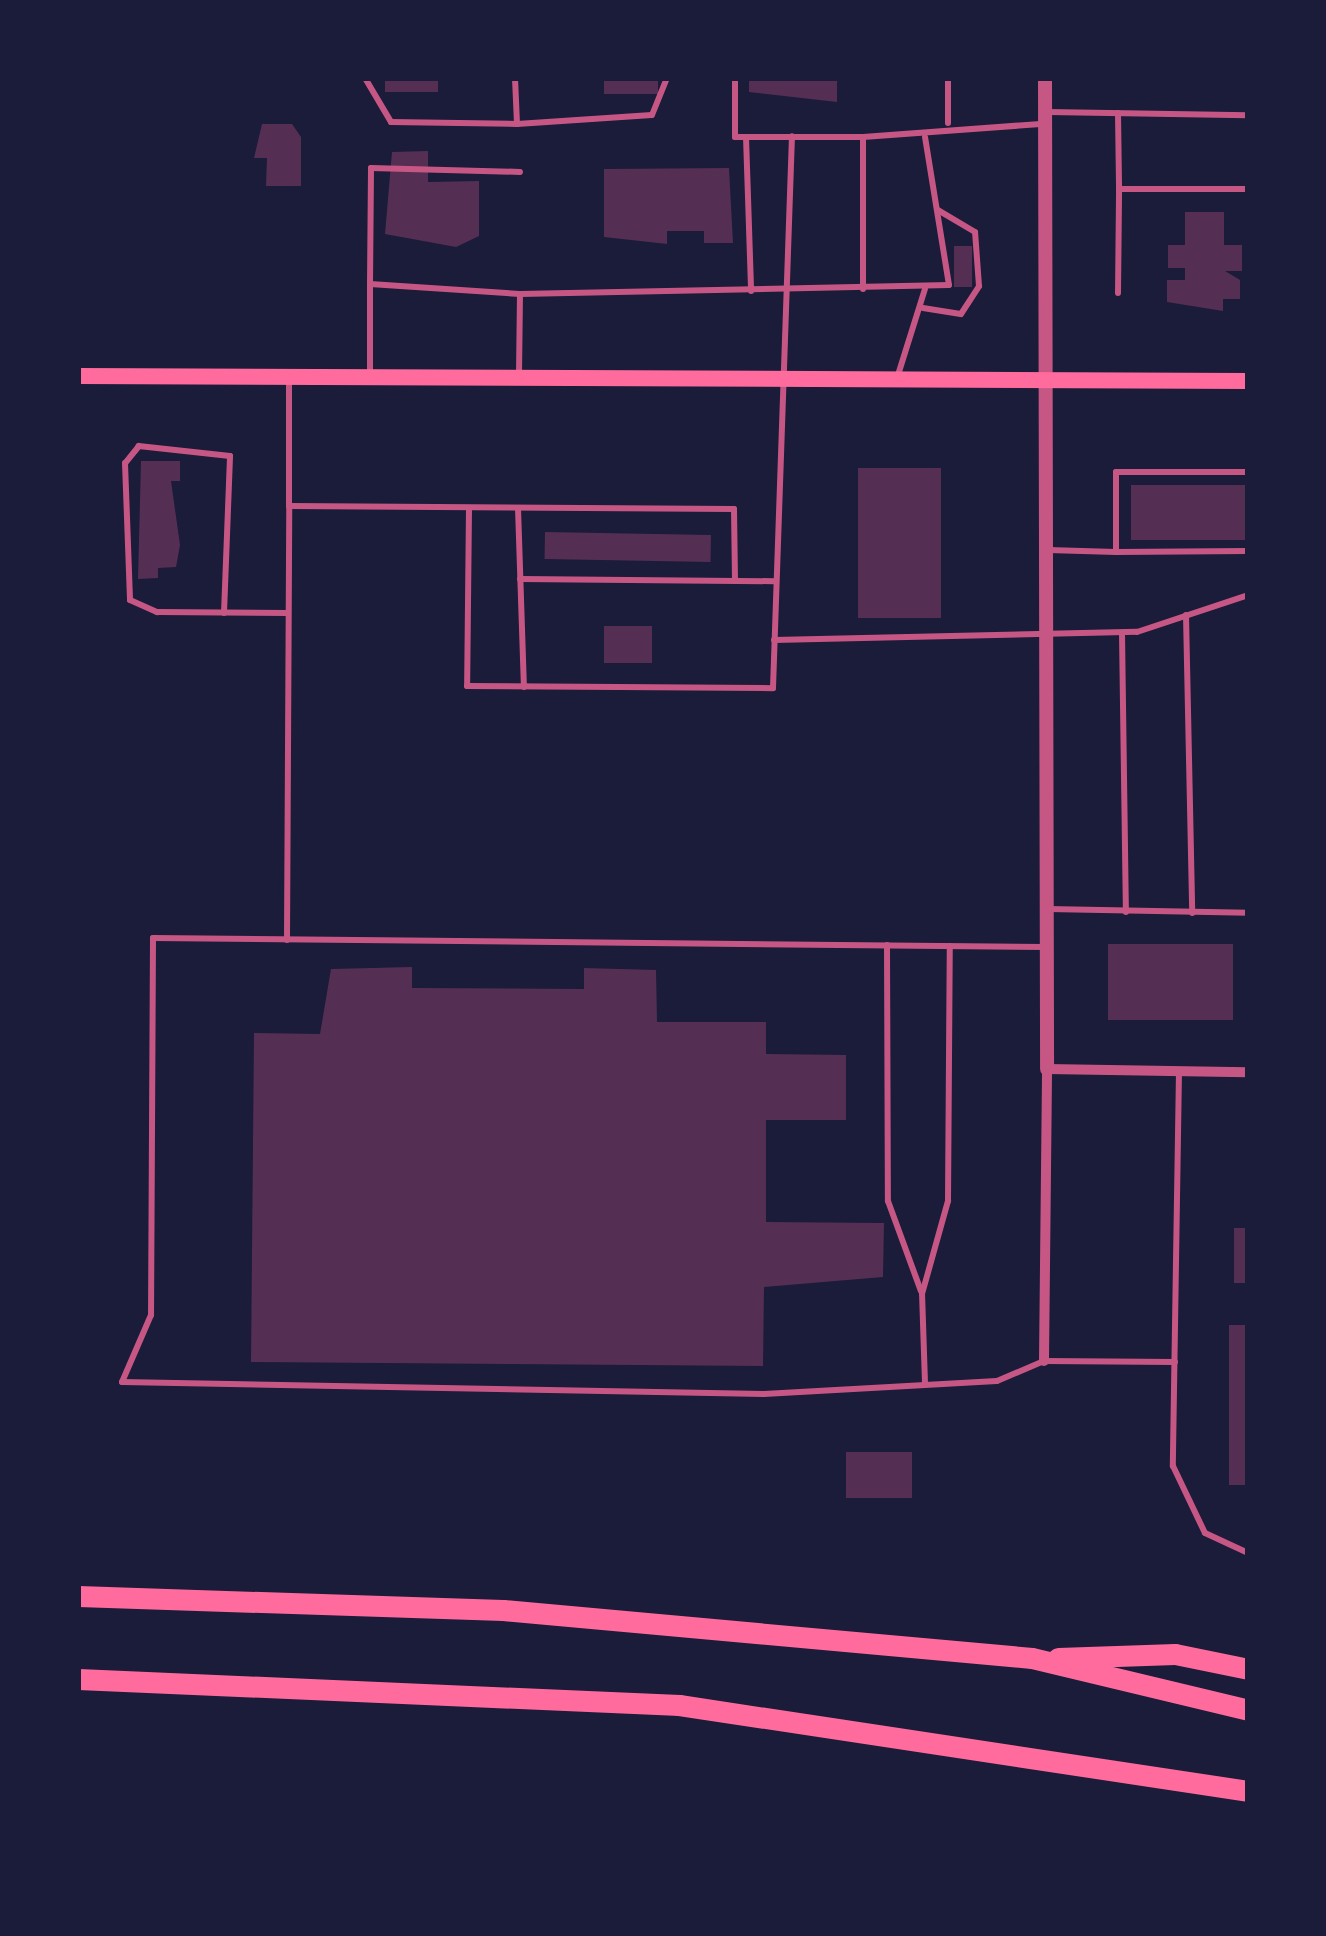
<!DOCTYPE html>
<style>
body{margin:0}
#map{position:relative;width:1326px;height:1936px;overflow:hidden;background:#1b1b3a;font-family:Overpass,sans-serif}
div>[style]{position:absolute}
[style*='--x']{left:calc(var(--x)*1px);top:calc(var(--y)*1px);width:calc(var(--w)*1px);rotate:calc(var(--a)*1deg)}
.building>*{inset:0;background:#542f53;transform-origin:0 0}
.service>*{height:6px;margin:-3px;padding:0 3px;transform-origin:3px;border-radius:3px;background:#c65784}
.minor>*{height:10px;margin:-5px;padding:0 5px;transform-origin:5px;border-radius:5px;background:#c65784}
.tertiary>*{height:14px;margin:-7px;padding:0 7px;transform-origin:7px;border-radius:7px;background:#c65784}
.secondary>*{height:16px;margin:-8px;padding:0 8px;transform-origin:8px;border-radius:8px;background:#ff6b9d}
.motorway>*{height:21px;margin:-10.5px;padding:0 10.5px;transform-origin:10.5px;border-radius:10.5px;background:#ff6b9d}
span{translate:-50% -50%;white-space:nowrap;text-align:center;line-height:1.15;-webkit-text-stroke:9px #1b1b3a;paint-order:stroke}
.frame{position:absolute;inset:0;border:81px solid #1b1b3a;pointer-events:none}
</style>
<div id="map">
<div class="building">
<div style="left:385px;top:78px;width:53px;height:14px"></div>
<div style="left:604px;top:78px;width:54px;height:16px"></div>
<div style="clip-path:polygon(749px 78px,837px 78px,837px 102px,749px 92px)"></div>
<div style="clip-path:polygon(262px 124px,292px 124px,301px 137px,301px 186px,266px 186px,267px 158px,254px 158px)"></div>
<div style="clip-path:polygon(428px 151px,428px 182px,479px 181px,479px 236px,456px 247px,385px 234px,392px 152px)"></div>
<div style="clip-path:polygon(729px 168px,733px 243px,704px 243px,704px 231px,667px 231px,667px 244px,604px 237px,604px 169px)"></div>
<div style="clip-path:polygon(1185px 212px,1224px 212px,1224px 245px,1242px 245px,1242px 271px,1225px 271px,1240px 280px,1240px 299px,1223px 299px,1223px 311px,1167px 302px,1167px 280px,1185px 280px,1185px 268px,1168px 268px,1168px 245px,1185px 245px)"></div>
<div style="left:954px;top:246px;width:18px;height:41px"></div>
<div style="clip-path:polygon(141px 461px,180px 461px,180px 481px,171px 481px,180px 545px,176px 567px,158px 568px,158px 578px,138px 579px)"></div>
<div style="left:858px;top:468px;width:83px;height:150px"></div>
<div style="left:1248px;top:485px;width:55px;height:117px;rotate:90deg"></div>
<div style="left:545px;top:532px;width:166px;height:27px;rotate:1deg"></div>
<div style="left:604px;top:626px;width:48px;height:37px"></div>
<div style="left:1108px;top:944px;width:125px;height:76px"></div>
<div style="clip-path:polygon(412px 967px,412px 988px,584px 989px,584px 968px,656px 970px,657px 1022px,766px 1022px,766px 1054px,846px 1055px,846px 1120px,766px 1120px,766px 1222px,884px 1223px,883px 1277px,764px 1287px,763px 1366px,251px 1362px,254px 1033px,320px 1034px,331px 969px)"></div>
<div style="left:1234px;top:1228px;width:14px;height:55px"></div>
<div style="left:1229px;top:1325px;width:19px;height:160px"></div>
<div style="left:846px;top:1452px;width:66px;height:46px"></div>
</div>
<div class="service">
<div style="--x:365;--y:78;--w:51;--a:59.4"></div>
<div style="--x:391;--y:122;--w:126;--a:0.9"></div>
<div style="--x:517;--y:124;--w:135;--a:-3.8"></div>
<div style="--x:652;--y:115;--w:40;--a:-68"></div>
<div style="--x:515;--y:78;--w:46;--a:87.5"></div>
<div style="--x:735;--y:78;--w:59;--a:90"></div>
<div style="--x:735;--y:137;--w:128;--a:0"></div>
<div style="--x:948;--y:78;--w:45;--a:90"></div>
<div style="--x:1048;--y:112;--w:200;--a:0.9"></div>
<div style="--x:1118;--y:113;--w:76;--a:89.2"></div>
<div style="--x:1119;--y:189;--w:129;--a:0"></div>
<div style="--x:746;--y:137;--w:154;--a:88.1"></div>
<div style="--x:370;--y:284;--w:116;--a:-89.5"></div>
<div style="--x:371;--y:168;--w:149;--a:1.5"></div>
<div style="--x:863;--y:289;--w:152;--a:-90"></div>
<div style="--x:863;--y:137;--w:178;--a:-4.2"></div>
<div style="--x:1118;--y:293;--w:104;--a:-89.4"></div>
<div style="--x:923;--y:308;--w:38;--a:9"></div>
<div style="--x:961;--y:314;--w:33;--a:-57"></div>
<div style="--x:979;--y:286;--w:54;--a:-94.2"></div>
<div style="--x:975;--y:232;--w:43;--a:-149.3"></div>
<div style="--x:519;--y:375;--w:81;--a:-89.3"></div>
<div style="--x:520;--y:294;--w:429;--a:-1.2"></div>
<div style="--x:949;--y:285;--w:150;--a:-99.2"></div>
<div style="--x:898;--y:375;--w:90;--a:-72.6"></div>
<div style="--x:370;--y:376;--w:92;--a:-90"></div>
<div style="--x:370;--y:284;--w:150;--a:3.8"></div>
<div style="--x:289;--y:381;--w:125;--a:90"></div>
<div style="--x:289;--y:506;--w:445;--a:0.4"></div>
<div style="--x:734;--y:509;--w:72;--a:89.2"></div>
<div style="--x:1248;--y:472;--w:132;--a:180"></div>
<div style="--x:1116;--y:472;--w:80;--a:90"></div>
<div style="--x:1116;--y:552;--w:132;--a:-0.4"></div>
<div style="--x:469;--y:508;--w:178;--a:90.6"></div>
<div style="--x:467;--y:686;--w:306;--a:0.4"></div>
<div style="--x:773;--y:688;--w:552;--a:-88.03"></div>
<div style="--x:518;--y:508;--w:179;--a:88.1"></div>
<div style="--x:1048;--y:550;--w:68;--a:1.7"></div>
<div style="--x:520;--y:579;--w:254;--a:0.5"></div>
<div style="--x:224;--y:613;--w:157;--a:-87.8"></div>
<div style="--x:230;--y:456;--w:92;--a:-173.7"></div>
<div style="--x:139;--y:446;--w:22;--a:129"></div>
<div style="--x:125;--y:463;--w:137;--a:87.9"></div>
<div style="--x:130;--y:600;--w:30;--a:24"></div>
<div style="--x:157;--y:612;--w:131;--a:0.4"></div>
<div style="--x:1186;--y:615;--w:298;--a:88.8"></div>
<div style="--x:1122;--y:633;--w:279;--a:89.2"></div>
<div style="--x:774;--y:640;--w:363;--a:-1.3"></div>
<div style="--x:1137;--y:632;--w:117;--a:-18.4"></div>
<div style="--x:1048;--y:909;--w:200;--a:1.1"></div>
<div style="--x:287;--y:940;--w:434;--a:-89.7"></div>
<div style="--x:887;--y:945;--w:256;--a:89.8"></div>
<div style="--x:888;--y:1201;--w:96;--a:69.9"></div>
<div style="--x:1045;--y:947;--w:892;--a:-179.42"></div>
<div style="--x:153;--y:938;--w:377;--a:90.3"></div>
<div style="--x:151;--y:1315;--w:73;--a:113.4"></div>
<div style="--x:122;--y:1382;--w:642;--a:1.07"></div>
<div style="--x:764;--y:1394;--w:233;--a:-3.2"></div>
<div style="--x:997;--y:1381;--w:51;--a:-23.1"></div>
<div style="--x:1044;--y:1361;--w:131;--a:0.4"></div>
<div style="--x:1179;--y:1071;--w:395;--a:90.9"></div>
<div style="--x:1173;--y:1466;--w:74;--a:64.5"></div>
<div style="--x:1205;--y:1533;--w:47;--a:24.9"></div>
<div style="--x:925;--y:1383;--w:89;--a:-91.9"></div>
<div style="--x:922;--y:1294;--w:97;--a:-74.4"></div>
<div style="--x:948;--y:1201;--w:255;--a:-89.6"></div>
</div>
<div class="minor">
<div style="--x:1044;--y:1361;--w:292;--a:-89.4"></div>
<div style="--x:1047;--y:1069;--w:201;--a:0.9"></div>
</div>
<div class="tertiary">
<div style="--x:1045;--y:78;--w:991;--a:89.88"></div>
</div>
<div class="secondary">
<div style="--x:78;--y:376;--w:1170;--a:0.24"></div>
</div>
<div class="motorway">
<div style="--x:78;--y:1596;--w:425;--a:1.9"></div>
<div style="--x:503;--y:1610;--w:531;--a:5.18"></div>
<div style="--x:1032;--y:1658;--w:222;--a:13.5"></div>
<div style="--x:1058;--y:1658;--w:117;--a:-2"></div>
<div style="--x:1175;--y:1654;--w:75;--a:11.6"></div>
<div style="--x:78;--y:1679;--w:602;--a:2.48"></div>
<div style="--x:679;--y:1705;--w:575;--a:8.59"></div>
</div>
<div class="frame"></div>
</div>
